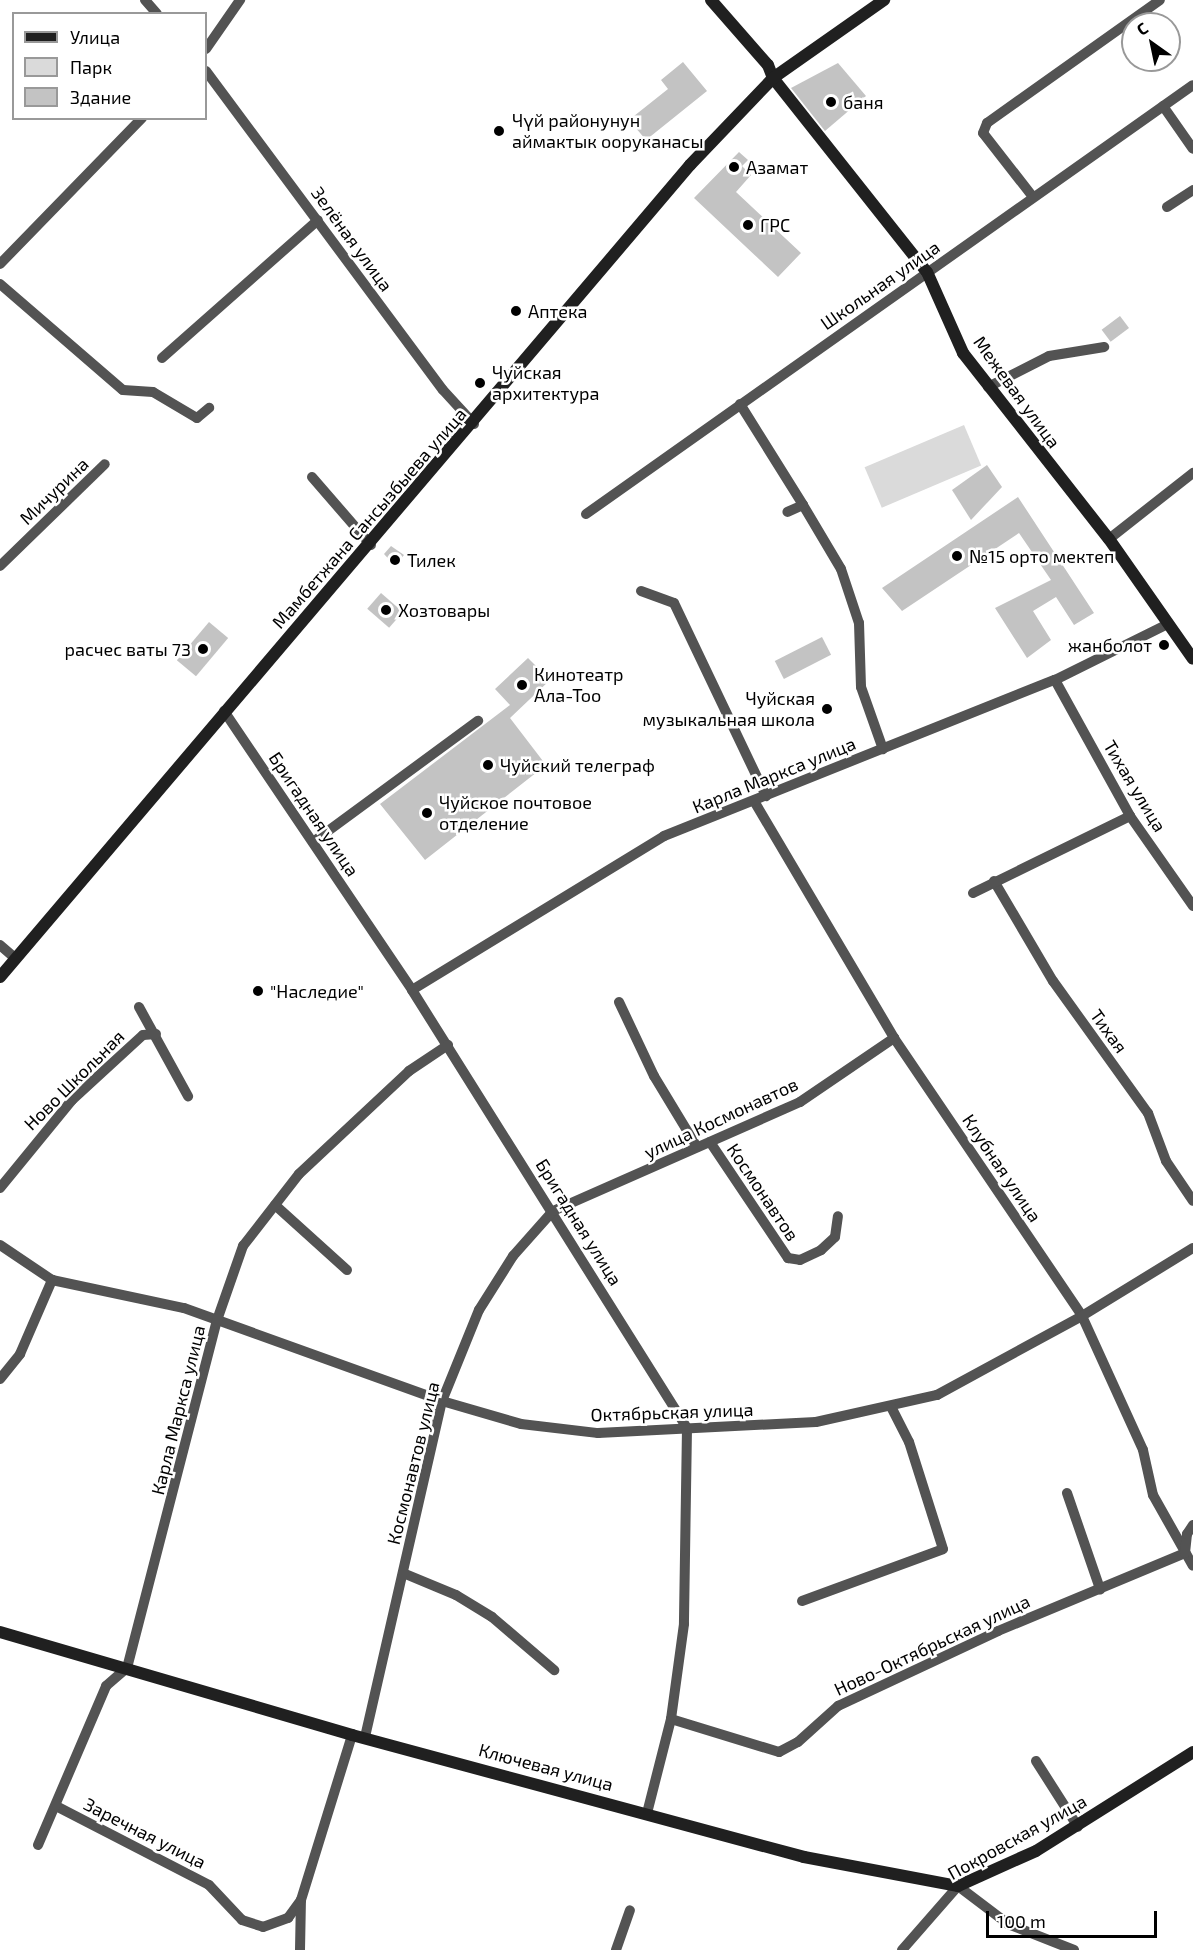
<!DOCTYPE html>
<meta charset="utf-8">
<style>
body{margin:0}
#map{position:relative;width:1193px;height:1950px;overflow:hidden;background:#fff;font-family:"Exo 2",sans-serif}
div>[style]{position:absolute}
[style*='--x']{left:calc(var(--x)*1px);top:calc(var(--y)*1px);width:calc(var(--w)*1px);rotate:calc(var(--a)*1deg)}
.green>*{inset:0;background:#dadada;transform-origin:0 0}
.building>*{inset:0;background:#c3c3c3;transform-origin:0 0}
.street>*{height:10px;margin:-5px;padding:0 5px;transform-origin:5px;border-radius:5px;background:#535353}
.secondary>*{height:12px;margin:-6px;padding:0 6px;transform-origin:6px;border-radius:6px;background:#202020}
.dots>*{width:16px;height:16px;translate:-50% -50%;box-sizing:border-box;border:3px solid #fff;border-radius:50%}
span{translate:-50% -50%;white-space:nowrap;text-align:center;line-height:1.15;-webkit-text-stroke:5px #fff;paint-order:stroke}
.poi-label{font-size:18px;color:#000}
.left{translate:0 -50%;text-align:left}
.right{translate:-100% -50%;text-align:right}
.street-label{font-size:18px;color:#000}
.legend{position:absolute;left:12px;top:12px;width:195px;height:108px;box-sizing:border-box;background:#fff;border:2px solid #999;margin:0;padding:8px 10px;list-style:none;font-size:18px;color:#000}
.legend li{display:flex;align-items:center;gap:12px;height:30px}
.legend b{width:30px;border:2px solid #999}
.north{position:absolute;left:1121px;top:12px;width:60px;height:60px;box-sizing:border-box;background:#fff;border:2px solid #999;border-radius:50%;rotate:327deg;font-size:16px;font-weight:700;line-height:24px;text-align:center;color:#000}
.north::after{content:'';display:block;margin:auto;width:21px;height:27px;background:#000;clip-path:polygon(50% 0,100% 100%,50% 72%,0 100%)}
.scale{position:absolute;left:986px;top:1911px;width:171px;height:27px;box-sizing:border-box;border:3px solid #000;border-top:0;padding-left:8px;font-size:18px;line-height:21px;white-space:nowrap;color:#000;-webkit-text-stroke:4px #fff;paint-order:stroke}
</style>
<div id="map">
<div class="green">
<div style="left:964px;top:425px;width:44px;height:108px;rotate:67deg"></div>
</div>
<div class="building">
<div style="clip-path:polygon(683px 62px,707px 91px,646px 140px,629px 120px,668px 89px,661px 80px)"></div>
<div style="clip-path:polygon(838px 63px,866px 96px,825px 131px,791px 88px)"></div>
<div style="clip-path:polygon(739px 152px,748px 160px,742px 166px,751px 175px,736px 192px,801px 253px,778px 277px,694px 198px)"></div>
<div style="left:1120px;top:316px;width:15px;height:23px;rotate:53deg"></div>
<div style="clip-path:polygon(987px 465px,1002px 487px,971px 520px,952px 490px)"></div>
<div style="clip-path:polygon(1018px 497px,1094px 613px,1074px 625px,1056px 597px,1033px 611px,1051px 640px,1027px 658px,995px 608px,1051px 580px,1019px 533px,902px 611px,882px 588px)"></div>
<div style="clip-path:polygon(391px 546px,404px 555px,395px 566px,384px 554px)"></div>
<div style="left:381px;top:593px;width:29px;height:21px;rotate:41deg"></div>
<div style="left:209px;top:622px;width:25px;height:50px;rotate:40deg"></div>
<div style="left:822px;top:637px;width:20px;height:53px;rotate:63deg"></div>
<div style="clip-path:polygon(528px 658px,550px 680px,510px 718px,546px 765px,425px 860px,380px 804px,510px 705px,495px 689px)"></div>
</div>
<div class="street">
<div style="--x:145;--y:0;--w:18;--a:49"></div>
<div style="--x:206;--y:49;--w:60;--a:-55.2"></div>
<div style="--x:206;--y:71;--w:397;--a:53.4"></div>
<div style="--x:443;--y:390;--w:46;--a:47.6"></div>
<div style="--x:1163;--y:106;--w:52;--a:55.1"></div>
<div style="--x:1033;--y:197;--w:81;--a:-128"></div>
<div style="--x:983;--y:133;--w:11;--a:-68"></div>
<div style="--x:987;--y:123;--w:212;--a:-35.4"></div>
<div style="--x:1167;--y:207;--w:31;--a:-33"></div>
<div style="--x:0;--y:264;--w:204;--a:-45.8"></div>
<div style="--x:0;--y:284;--w:162;--a:40.8"></div>
<div style="--x:123;--y:390;--w:30;--a:4"></div>
<div style="--x:153;--y:392;--w:51;--a:30.6"></div>
<div style="--x:197;--y:418;--w:16;--a:-40"></div>
<div style="--x:162;--y:358;--w:208;--a:-41.5"></div>
<div style="--x:988;--y:387;--w:68;--a:-26.9"></div>
<div style="--x:1049;--y:356;--w:56;--a:-9.3"></div>
<div style="--x:740;--y:404;--w:119;--a:58"></div>
<div style="--x:803;--y:505;--w:17;--a:156"></div>
<div style="--x:312;--y:477;--w:90;--a:49.1"></div>
<div style="--x:803;--y:505;--w:74;--a:59.3"></div>
<div style="--x:841;--y:569;--w:57;--a:71.6"></div>
<div style="--x:859;--y:623;--w:64;--a:88.2"></div>
<div style="--x:861;--y:687;--w:66;--a:70.5"></div>
<div style="--x:586;--y:514;--w:743;--a:-35.25"></div>
<div style="--x:1109;--y:539;--w:107;--a:-38.2"></div>
<div style="--x:0;--y:566;--w:146;--a:-44.2"></div>
<div style="--x:641;--y:591;--w:35;--a:20"></div>
<div style="--x:674;--y:603;--w:214;--a:64.5"></div>
<div style="--x:1055;--y:680;--w:155;--a:61.1"></div>
<div style="--x:1130;--y:816;--w:110;--a:55"></div>
<div style="--x:224;--y:711;--w:336;--a:56"></div>
<div style="--x:412;--y:990;--w:517;--a:57.88"></div>
<div style="--x:687;--y:1428;--w:196;--a:90.9"></div>
<div style="--x:684;--y:1624;--w:96;--a:97.8"></div>
<div style="--x:671;--y:1719;--w:97;--a:104.3"></div>
<div style="--x:754;--y:801;--w:275;--a:59.4"></div>
<div style="--x:894;--y:1038;--w:336;--a:55.9"></div>
<div style="--x:1082;--y:1316;--w:147;--a:65.5"></div>
<div style="--x:1143;--y:1450;--w:46;--a:77.5"></div>
<div style="--x:1153;--y:1495;--w:81;--a:60.6"></div>
<div style="--x:313;--y:842;--w:205;--a:-36.3"></div>
<div style="--x:994;--y:881;--w:116;--a:59.5"></div>
<div style="--x:1053;--y:981;--w:163;--a:54.3"></div>
<div style="--x:1148;--y:1113;--w:51;--a:69.4"></div>
<div style="--x:1166;--y:1161;--w:48;--a:56"></div>
<div style="--x:973;--y:893;--w:175;--a:-26.1"></div>
<div style="--x:0;--y:945;--w:20;--a:41"></div>
<div style="--x:412;--y:990;--w:295;--a:-31.4"></div>
<div style="--x:664;--y:836;--w:421;--a:-21.8"></div>
<div style="--x:1055;--y:680;--w:124;--a:-26.4"></div>
<div style="--x:619;--y:1002;--w:82;--a:64.7"></div>
<div style="--x:654;--y:1076;--w:83;--a:58.8"></div>
<div style="--x:139;--y:1007;--w:102;--a:61.2"></div>
<div style="--x:710;--y:1142;--w:140;--a:56.1"></div>
<div style="--x:788;--y:1258;--w:12;--a:9"></div>
<div style="--x:800;--y:1260;--w:23;--a:-25"></div>
<div style="--x:821;--y:1250;--w:19;--a:-43"></div>
<div style="--x:835;--y:1237;--w:21;--a:-82"></div>
<div style="--x:0;--y:1188;--w:114;--a:-50.7"></div>
<div style="--x:72;--y:1100;--w:96;--a:-42.5"></div>
<div style="--x:143;--y:1035;--w:13;--a:-4"></div>
<div style="--x:275;--y:1205;--w:97;--a:42.1"></div>
<div style="--x:0;--y:1245;--w:63;--a:33.9"></div>
<div style="--x:52;--y:1280;--w:135;--a:12"></div>
<div style="--x:184;--y:1308;--w:274;--a:19.8"></div>
<div style="--x:442;--y:1401;--w:82;--a:16.2"></div>
<div style="--x:521;--y:1424;--w:78;--a:6.7"></div>
<div style="--x:598;--y:1433;--w:218;--a:-2.9"></div>
<div style="--x:816;--y:1422;--w:124;--a:-12.6"></div>
<div style="--x:937;--y:1395;--w:165;--a:-28.6"></div>
<div style="--x:1082;--y:1316;--w:130;--a:-31.5"></div>
<div style="--x:0;--y:1379;--w:32;--a:-51"></div>
<div style="--x:20;--y:1354;--w:81;--a:-66.6"></div>
<div style="--x:1067;--y:1493;--w:102;--a:71"></div>
<div style="--x:403;--y:1573;--w:57;--a:22.5"></div>
<div style="--x:456;--y:1595;--w:42;--a:31.4"></div>
<div style="--x:492;--y:1617;--w:82;--a:40.5"></div>
<div style="--x:802;--y:1601;--w:150;--a:-20.2"></div>
<div style="--x:943;--y:1549;--w:112;--a:-107.6"></div>
<div style="--x:909;--y:1442;--w:38;--a:-117"></div>
<div style="--x:671;--y:1719;--w:113;--a:17"></div>
<div style="--x:779;--y:1752;--w:21;--a:-28"></div>
<div style="--x:798;--y:1742;--w:54;--a:-42"></div>
<div style="--x:838;--y:1706;--w:177;--a:-25.1"></div>
<div style="--x:998;--y:1631;--w:203;--a:-22.6"></div>
<div style="--x:1185;--y:1553;--w:19;--a:-84"></div>
<div style="--x:1187;--y:1534;--w:11;--a:-56"></div>
<div style="--x:365;--y:1737;--w:345;--a:-77.1"></div>
<div style="--x:442;--y:1401;--w:98;--a:-67.9"></div>
<div style="--x:479;--y:1310;--w:64;--a:-57.8"></div>
<div style="--x:513;--y:1256;--w:60;--a:-48.4"></div>
<div style="--x:553;--y:1211;--w:270;--a:-23.8"></div>
<div style="--x:800;--y:1102;--w:114;--a:-34.2"></div>
<div style="--x:1036;--y:1761;--w:78;--a:57.5"></div>
<div style="--x:56;--y:1806;--w:172;--a:27.3"></div>
<div style="--x:209;--y:1885;--w:48;--a:46.7"></div>
<div style="--x:242;--y:1920;--w:22;--a:18"></div>
<div style="--x:263;--y:1927;--w:27;--a:-20"></div>
<div style="--x:288;--y:1918;--w:22;--a:-54"></div>
<div style="--x:38;--y:1845;--w:173;--a:-66.8"></div>
<div style="--x:106;--y:1686;--w:28;--a:-41"></div>
<div style="--x:127;--y:1668;--w:356;--a:-75.5"></div>
<div style="--x:216;--y:1323;--w:82;--a:-70.7"></div>
<div style="--x:243;--y:1246;--w:91;--a:-52.1"></div>
<div style="--x:299;--y:1174;--w:151;--a:-43.1"></div>
<div style="--x:409;--y:1071;--w:47;--a:-33.7"></div>
<div style="--x:300;--y:1950;--w:50;--a:-88.9"></div>
<div style="--x:301;--y:1900;--w:173;--a:-72.8"></div>
<div style="--x:616;--y:1950;--w:42;--a:-70.7"></div>
<div style="--x:902;--y:1950;--w:85;--a:-48.8"></div>
<div style="--x:958;--y:1886;--w:63;--a:37.2"></div>
<div style="--x:1008;--y:1924;--w:71;--a:21.5"></div>
</div>
<div class="secondary">
<div style="--x:711;--y:0;--w:86;--a:48.8"></div>
<div style="--x:768;--y:65;--w:14;--a:69"></div>
<div style="--x:773;--y:78;--w:248;--a:51.6"></div>
<div style="--x:927;--y:272;--w:89;--a:66"></div>
<div style="--x:963;--y:353;--w:236;--a:51.9"></div>
<div style="--x:1109;--y:539;--w:146;--a:55"></div>
<div style="--x:0;--y:977;--w:1066;--a:-49.64"></div>
<div style="--x:690;--y:165;--w:120;--a:-46.3"></div>
<div style="--x:773;--y:78;--w:136;--a:-35.1"></div>
<div style="--x:0;--y:1632;--w:367;--a:16.3"></div>
<div style="--x:352;--y:1735;--w:468;--a:15.1"></div>
<div style="--x:804;--y:1857;--w:157;--a:10.7"></div>
<div style="--x:958;--y:1886;--w:85;--a:-24.2"></div>
<div style="--x:1036;--y:1851;--w:186;--a:-32.2"></div>
</div>
<div class="dots">
<div style="left:831px;top:102px;background:#000"></div>
<div style="left:499px;top:131px;background:#000"></div>
<div style="left:734px;top:167px;background:#000"></div>
<div style="left:748px;top:225px;background:#000"></div>
<div style="left:516px;top:311px;background:#000"></div>
<div style="left:480px;top:383px;background:#000"></div>
<div style="left:957px;top:556px;background:#000"></div>
<div style="left:395px;top:560px;background:#000"></div>
<div style="left:386px;top:610px;background:#000"></div>
<div style="left:1164px;top:645px;background:#000"></div>
<div style="left:203px;top:649px;background:#000"></div>
<div style="left:522px;top:685px;background:#000"></div>
<div style="left:827px;top:709px;background:#000"></div>
<div style="left:488px;top:765px;background:#000"></div>
<div style="left:427px;top:813px;background:#000"></div>
<div style="left:258px;top:991px;background:#000"></div>
</div>
<div class="poi-label">
<span class="left" style="left:843px;top:102px">баня</span>
<span class="left" style="left:512px;top:131px">Чүй районунун<br>аймактык ооруканасы</span>
<span class="left" style="left:746px;top:167px">Азамат</span>
<span class="left" style="left:760px;top:225px">ГРС</span>
<span class="left" style="left:528px;top:311px">Аптека</span>
<span class="left" style="left:492px;top:383px">Чуйская<br>архитектура</span>
<span class="left" style="left:969px;top:556px">№15 орто мектеп</span>
<span class="left" style="left:407px;top:560px">Тилек</span>
<span class="left" style="left:398px;top:610px">Хозтовары</span>
<span class="right" style="left:1152px;top:645px">жанболот</span>
<span class="right" style="left:191px;top:649px">расчес ваты 73</span>
<span class="left" style="left:534px;top:685px">Кинотеатр<br>Ала-Тоо</span>
<span class="right" style="left:815px;top:709px">Чуйская<br>музыкальная школа</span>
<span class="left" style="left:500px;top:765px">Чуйский телеграф</span>
<span class="left" style="left:439px;top:813px">Чуйское почтовое<br>отделение</span>
<span class="left" style="left:270px;top:991px">"Наследие"</span>
</div>
<div class="street-label">
<span style="left:352px;top:239px;rotate:54deg">Зелёная улица</span>
<span style="left:880px;top:285px;rotate:-35deg">Школьная улица</span>
<span style="left:1017px;top:392px;rotate:54deg">Межевая улица</span>
<span style="left:54px;top:491px;rotate:-44deg">Мичурина</span>
<span style="left:369px;top:518px;rotate:-49deg">Мамбетжана Сансызбыева улица</span>
<span style="left:774px;top:775px;rotate:-22deg">Карла Маркса улица</span>
<span style="left:1135px;top:786px;rotate:59deg">Тихая улица</span>
<span style="left:314px;top:814px;rotate:56deg">Бригадная улица</span>
<span style="left:1109px;top:1031px;rotate:54deg">Тихая</span>
<span style="left:74px;top:1080px;rotate:-45deg">Ново Школьная</span>
<span style="left:721px;top:1118px;rotate:-25deg">улица Космонавтов</span>
<span style="left:1002px;top:1168px;rotate:56deg">Клубная улица</span>
<span style="left:763px;top:1192px;rotate:56deg">Космонавтов</span>
<span style="left:579px;top:1222px;rotate:58deg">Бригадная улица</span>
<span style="left:178px;top:1410px;rotate:-76deg">Карла Маркса улица</span>
<span style="left:672px;top:1412px;rotate:-2deg">Октябрьская улица</span>
<span style="left:413px;top:1463px;rotate:-76deg">Космонавтов улица</span>
<span style="left:932px;top:1645px;rotate:-25deg">Ново-Октябрьская улица</span>
<span style="left:546px;top:1767px;rotate:15deg">Ключевая улица</span>
<span style="left:145px;top:1833px;rotate:27deg">Заречная улица</span>
<span style="left:1017px;top:1837px;rotate:-29deg">Покровская улица</span>
</div>
<ul class="legend">
<li><b style="height:8px;background:#202020"></b>Улица</li>
<li><b style="height:16px;background:#dadada"></b>Парк</li>
<li><b style="height:16px;background:#c3c3c3"></b>Здание</li>
</ul>
<div class="north">С</div>
<div class="scale">100 m</div>
</div>
